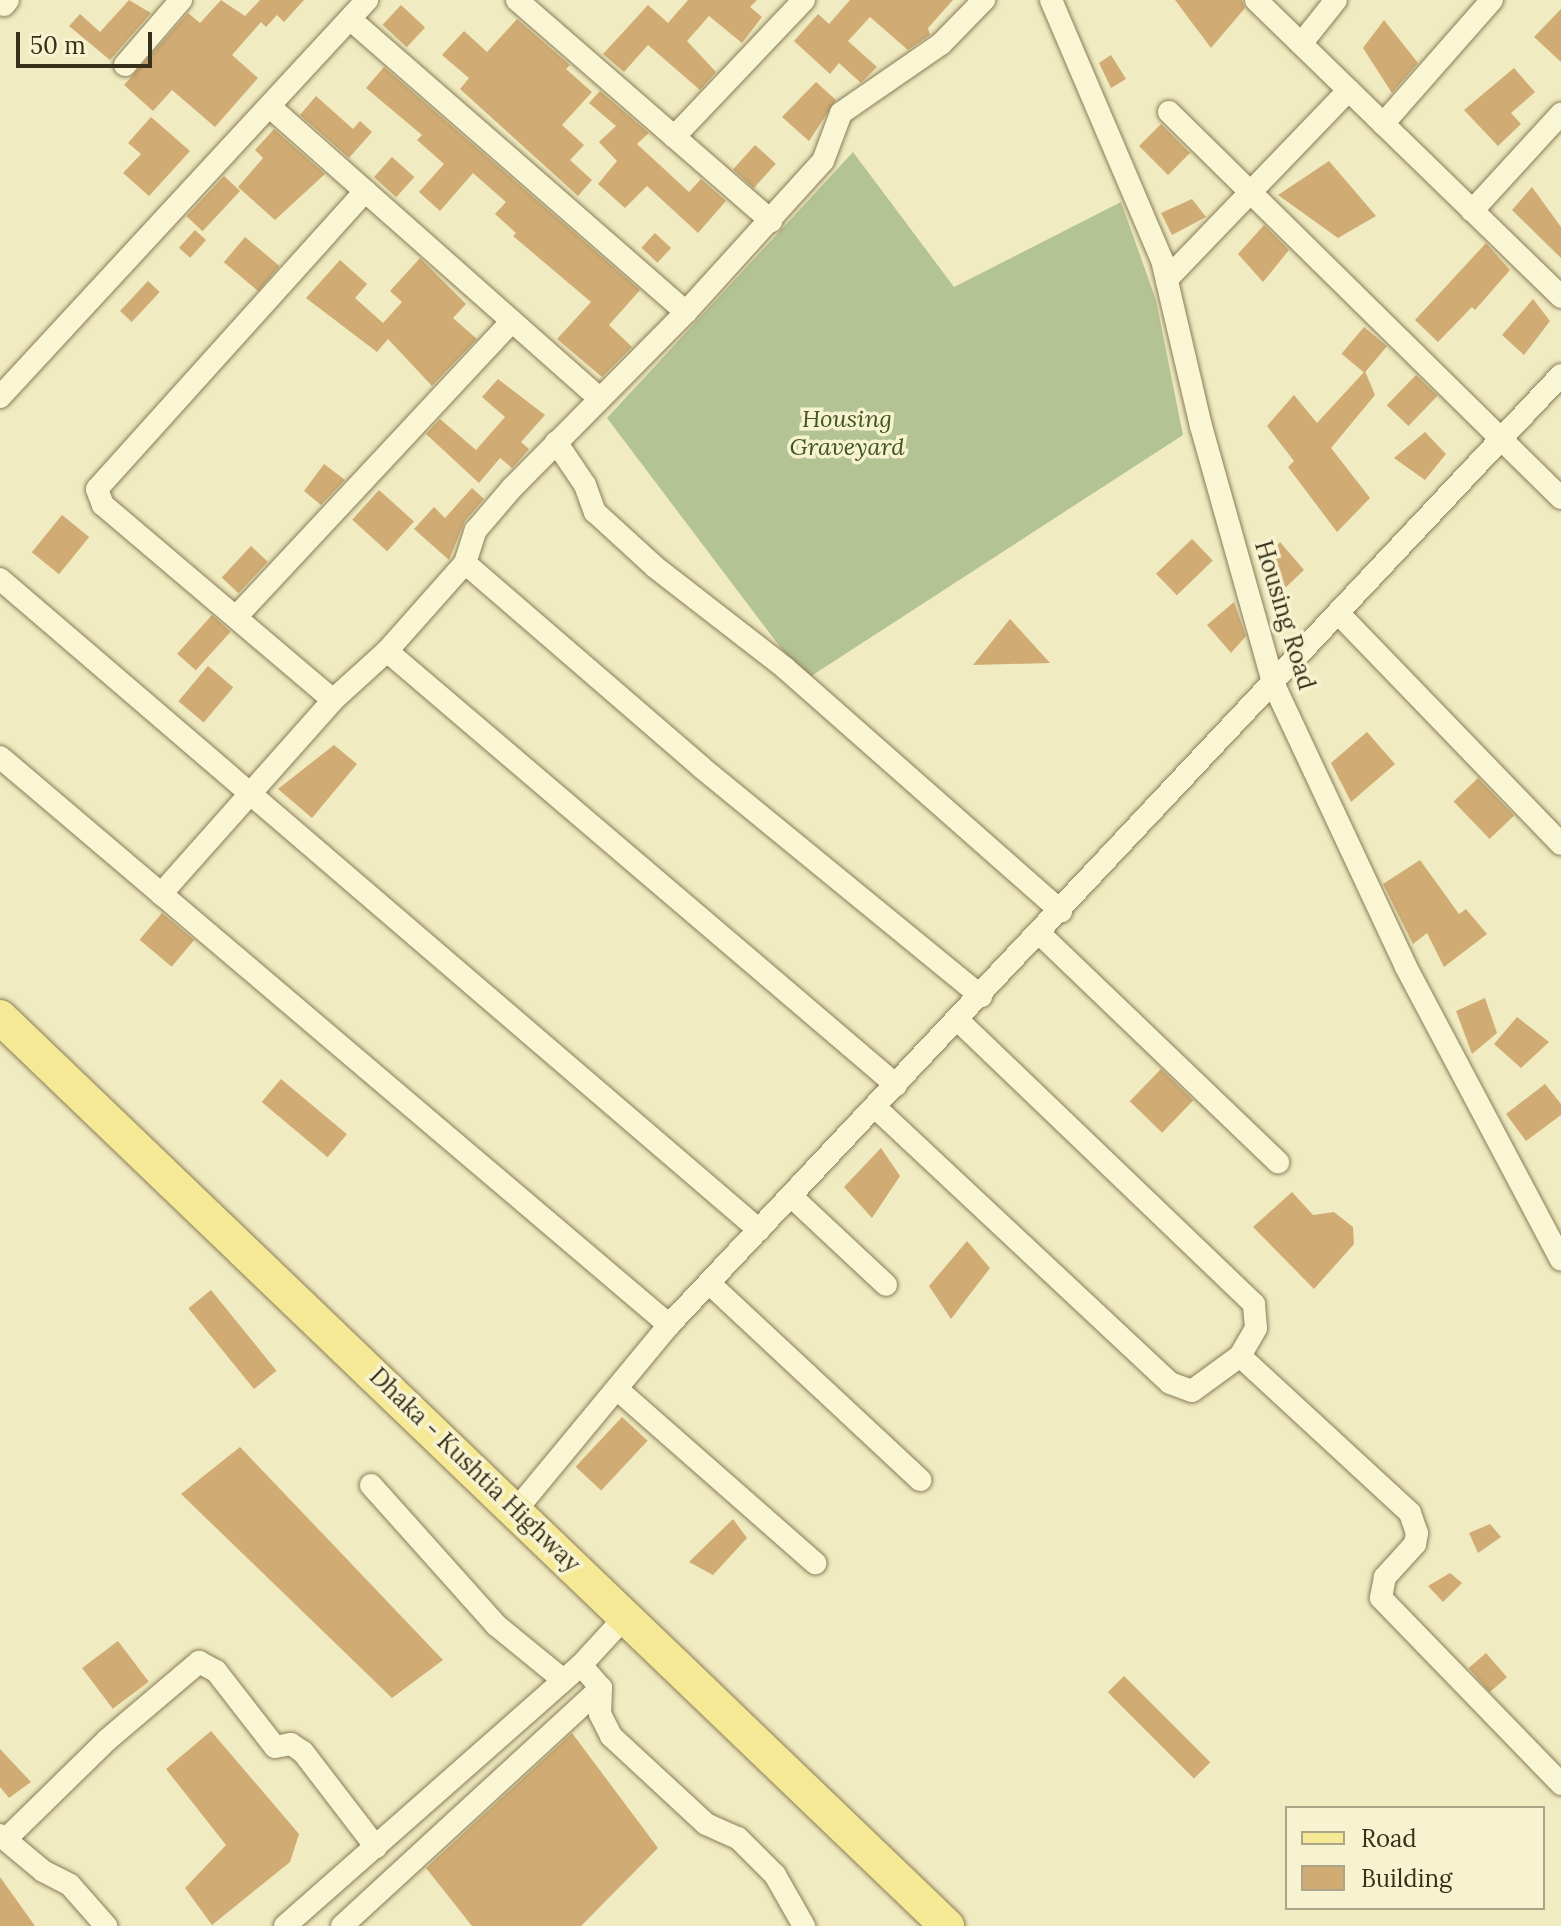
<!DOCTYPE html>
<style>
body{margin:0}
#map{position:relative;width:1561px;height:1926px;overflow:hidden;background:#f0ebc0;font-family:Lora,serif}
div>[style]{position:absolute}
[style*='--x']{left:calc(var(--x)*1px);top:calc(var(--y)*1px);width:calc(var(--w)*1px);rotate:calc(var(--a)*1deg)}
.cemetery>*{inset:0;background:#b4c394}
.building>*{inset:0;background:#d0ac74;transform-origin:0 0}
.roads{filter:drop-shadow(0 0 2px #8a7c57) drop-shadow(0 0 2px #8a7c57)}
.street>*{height:22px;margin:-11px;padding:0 11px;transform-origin:11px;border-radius:11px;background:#faf6d4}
.primary>*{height:34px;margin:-17px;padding:0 17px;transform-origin:17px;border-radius:17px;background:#f6e996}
span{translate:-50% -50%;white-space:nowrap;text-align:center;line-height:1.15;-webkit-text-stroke:7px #f7f3d0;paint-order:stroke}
.park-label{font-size:24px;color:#405722;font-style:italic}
.street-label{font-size:24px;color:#39301c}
.legend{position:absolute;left:1285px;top:1806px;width:260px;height:104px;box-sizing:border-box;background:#f7f3d0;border:2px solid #aba588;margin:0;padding:10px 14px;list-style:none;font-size:24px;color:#39301c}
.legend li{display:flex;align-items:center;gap:16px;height:40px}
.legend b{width:40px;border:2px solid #aba588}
.scale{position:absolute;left:16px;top:32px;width:136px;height:36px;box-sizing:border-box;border:4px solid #39301c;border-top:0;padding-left:10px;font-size:24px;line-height:28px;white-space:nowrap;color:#39301c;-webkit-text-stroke:6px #f7f3d0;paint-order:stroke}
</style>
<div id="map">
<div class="cemetery">
<div style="clip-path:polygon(853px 152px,954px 287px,1121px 202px,1156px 300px,1183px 435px,805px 680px,607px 418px)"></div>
</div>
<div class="building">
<div style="clip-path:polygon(129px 0,151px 13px,110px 60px,69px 26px,80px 14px,100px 32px)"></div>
<div style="clip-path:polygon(221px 0,245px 16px,260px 0,304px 0,284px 22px,277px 15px,266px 27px,261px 22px,232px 55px,258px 78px,215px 127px,172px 90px,153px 111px,124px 85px,188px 13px,200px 23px)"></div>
<div style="clip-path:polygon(688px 0,757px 0,750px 7px,762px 17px,742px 43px,709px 16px,687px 41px,716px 72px,700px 90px,648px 45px,624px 72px,603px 54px,648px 5px,668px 23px)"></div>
<div style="clip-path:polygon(850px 0,953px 0,928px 28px,930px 35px,908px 50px,870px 17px,848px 41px,877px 67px,861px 83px,839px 63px,830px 74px,794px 41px,818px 14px,829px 24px)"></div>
<div style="clip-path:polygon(1175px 0,1242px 0,1245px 8px,1211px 48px)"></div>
<div style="left:401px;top:5px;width:33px;height:27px;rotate:43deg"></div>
<div style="clip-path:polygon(1561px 9px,1561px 62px,1534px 37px)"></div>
<div style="clip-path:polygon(517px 19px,570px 65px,566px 69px,592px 92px,562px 125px,584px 145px,570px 160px,592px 180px,578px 196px,460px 89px,469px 78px,442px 55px,464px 31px,487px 52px)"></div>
<div style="clip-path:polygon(1384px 20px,1418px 63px,1392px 93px,1363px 48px)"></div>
<div style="clip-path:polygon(1111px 55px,1126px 79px,1111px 88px,1099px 63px)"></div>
<div style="clip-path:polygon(384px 67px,640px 290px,609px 325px,632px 347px,602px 377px,557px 339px,591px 302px,513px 236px,516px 233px,495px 214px,506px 202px,473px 173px,440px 211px,419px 192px,444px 164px,417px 140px,422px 135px,366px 88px)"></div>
<div style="clip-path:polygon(1514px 68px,1535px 92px,1511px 113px,1521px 124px,1498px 146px,1464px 110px)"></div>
<div style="clip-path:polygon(816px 82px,836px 100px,809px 141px,782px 117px)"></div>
<div style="clip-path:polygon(600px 91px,649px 133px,637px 144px,689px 192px,701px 179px,726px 201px,698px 233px,647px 186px,625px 208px,598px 184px,617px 161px,599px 142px,616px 126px,589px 103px)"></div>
<div style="clip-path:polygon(316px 96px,353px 129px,360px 121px,372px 132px,349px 158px,300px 115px)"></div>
<div style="clip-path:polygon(151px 117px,190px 151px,149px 196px,123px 173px,141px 154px,128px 143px)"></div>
<div style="left:1161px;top:124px;width:41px;height:31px;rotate:45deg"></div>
<div style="clip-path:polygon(274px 129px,325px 174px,275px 220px,238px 187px,263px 158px,255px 150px)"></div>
<div style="left:755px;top:145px;width:28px;height:33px;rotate:42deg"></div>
<div style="left:392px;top:157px;width:30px;height:27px;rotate:42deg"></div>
<div style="clip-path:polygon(1329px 161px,1376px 216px,1338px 238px,1278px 195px)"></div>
<div style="left:224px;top:176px;width:22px;height:55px;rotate:43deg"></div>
<div style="clip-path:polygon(1532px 187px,1561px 227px,1561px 258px,1512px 210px)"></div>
<div style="clip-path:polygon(1192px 199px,1206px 217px,1172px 235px,1161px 213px)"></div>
<div style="clip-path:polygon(1264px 225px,1289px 250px,1263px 282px,1238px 254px)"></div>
<div style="left:195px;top:230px;width:15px;height:24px;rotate:42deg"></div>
<div style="left:655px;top:233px;width:22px;height:20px;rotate:43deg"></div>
<div style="left:245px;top:237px;width:45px;height:33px;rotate:40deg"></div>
<div style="clip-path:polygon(1486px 243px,1510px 270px,1475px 310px,1472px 307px,1438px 342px,1415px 320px)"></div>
<div style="clip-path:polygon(420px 258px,466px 304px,453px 318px,477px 339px,432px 386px,388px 339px,377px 352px,306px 298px,340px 260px,367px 284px,355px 298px,383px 323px,402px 302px,390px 291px)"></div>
<div style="left:148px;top:281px;width:16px;height:41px;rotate:43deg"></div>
<div style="clip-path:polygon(1533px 299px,1550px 321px,1524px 355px,1502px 335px)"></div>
<div style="left:1364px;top:327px;width:30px;height:35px;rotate:40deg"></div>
<div style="clip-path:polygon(1365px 371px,1375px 395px,1331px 448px,1370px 498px,1337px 532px,1288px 467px,1294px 461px,1267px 426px,1294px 395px,1317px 423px)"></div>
<div style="left:1416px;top:375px;width:30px;height:42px;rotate:44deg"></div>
<div style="clip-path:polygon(498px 379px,545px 415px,521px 442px,529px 449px,517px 463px,512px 468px,500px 458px,479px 483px,426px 434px,440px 419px,476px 450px,505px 417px,482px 397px)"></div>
<div style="clip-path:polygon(1425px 432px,1446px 454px,1425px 480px,1394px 458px)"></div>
<div style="clip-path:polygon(324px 464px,345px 480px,321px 505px,304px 491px)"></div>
<div style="clip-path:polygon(472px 488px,484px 499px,465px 521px,449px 560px,414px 529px,434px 507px,445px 518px)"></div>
<div style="left:379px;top:490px;width:47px;height:40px;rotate:42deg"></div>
<div style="left:62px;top:515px;width:35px;height:48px;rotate:39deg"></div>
<div style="left:1192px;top:539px;width:30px;height:50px;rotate:46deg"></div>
<div style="clip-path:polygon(1280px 542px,1304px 570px,1286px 587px,1262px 563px)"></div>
<div style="left:251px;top:546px;width:23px;height:43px;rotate:43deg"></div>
<div style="clip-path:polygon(1234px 602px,1246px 636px,1231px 653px,1207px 625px)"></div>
<div style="left:212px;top:615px;width:25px;height:52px;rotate:42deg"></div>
<div style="clip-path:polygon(1010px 619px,1050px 663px,973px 665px)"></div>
<div style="left:208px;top:666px;width:33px;height:46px;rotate:40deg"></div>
<div style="clip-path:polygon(1367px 732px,1395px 764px,1351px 802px,1331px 763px)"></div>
<div style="clip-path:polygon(334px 745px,357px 764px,312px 818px,278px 789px)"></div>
<div style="left:1478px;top:778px;width:52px;height:34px;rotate:46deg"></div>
<div style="clip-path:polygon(1420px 860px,1459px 914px,1466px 909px,1487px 934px,1444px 967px,1427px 933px,1413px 944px,1383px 884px)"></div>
<div style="left:162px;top:913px;width:42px;height:35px;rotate:40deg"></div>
<div style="clip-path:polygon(1485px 998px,1497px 1033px,1472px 1054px,1456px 1011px)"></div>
<div style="clip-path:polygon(1517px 1017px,1549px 1042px,1521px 1068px,1494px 1044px)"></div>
<div style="left:1161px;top:1069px;width:45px;height:45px;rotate:44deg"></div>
<div style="left:281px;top:1079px;width:86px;height:30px;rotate:40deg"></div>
<div style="clip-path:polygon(1545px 1084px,1561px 1104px,1561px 1115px,1526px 1141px,1506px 1114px)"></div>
<div style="clip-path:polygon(881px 1148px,900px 1176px,872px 1218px,844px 1187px)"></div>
<div style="clip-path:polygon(1292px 1192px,1313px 1215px,1334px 1212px,1353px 1227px,1354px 1244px,1314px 1289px,1253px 1227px)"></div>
<div style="clip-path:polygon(967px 1241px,990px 1268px,951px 1319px,929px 1286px)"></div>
<div style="left:211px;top:1290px;width:104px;height:29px;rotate:51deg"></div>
<div style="left:622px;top:1417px;width:35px;height:68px;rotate:43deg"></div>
<div style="clip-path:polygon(240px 1447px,443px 1660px,392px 1698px,181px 1494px)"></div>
<div style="clip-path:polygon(733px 1519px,747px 1538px,713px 1575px,689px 1562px)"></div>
<div style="clip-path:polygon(1490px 1524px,1501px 1537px,1478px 1553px,1469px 1533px)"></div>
<div style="clip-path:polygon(1450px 1573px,1462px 1583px,1443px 1602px,1428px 1586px)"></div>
<div style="left:118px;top:1641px;width:51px;height:45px;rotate:53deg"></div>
<div style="left:1486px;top:1653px;width:32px;height:23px;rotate:49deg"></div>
<div style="left:1124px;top:1676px;width:122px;height:23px;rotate:45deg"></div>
<div style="clip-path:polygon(211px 1731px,299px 1834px,290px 1862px,212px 1925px,185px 1888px,226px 1845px,166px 1769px)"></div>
<div style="clip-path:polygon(572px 1733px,658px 1848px,581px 1926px,472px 1926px,426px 1868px)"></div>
<div style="clip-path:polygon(0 1749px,31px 1782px,9px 1798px,0 1787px)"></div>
<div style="clip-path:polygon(0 1877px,35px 1926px,0 1926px)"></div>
</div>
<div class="roads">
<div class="street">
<div style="--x:517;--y:0;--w:337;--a:41"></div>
<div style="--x:1051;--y:0;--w:283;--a:66.9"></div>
<div style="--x:1162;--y:260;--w:171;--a:76.8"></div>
<div style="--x:1201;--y:426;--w:269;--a:74.3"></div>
<div style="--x:1274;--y:685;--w:311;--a:64.9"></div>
<div style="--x:1406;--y:967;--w:331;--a:62.1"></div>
<div style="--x:1256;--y:0;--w:426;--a:44.2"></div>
<div style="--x:4;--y:5;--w:6;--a:-51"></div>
<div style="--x:350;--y:19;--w:446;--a:41.1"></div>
<div style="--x:1301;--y:44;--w:56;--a:-51.5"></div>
<div style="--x:125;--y:65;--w:86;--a:-49.3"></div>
<div style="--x:269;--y:106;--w:439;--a:41.5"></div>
<div style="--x:1169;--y:112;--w:550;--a:44.56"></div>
<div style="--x:1383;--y:124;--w:165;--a:-48.7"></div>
<div style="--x:674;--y:137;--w:189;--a:-46.5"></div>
<div style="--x:1472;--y:211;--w:132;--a:-47.5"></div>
<div style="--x:1167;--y:279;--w:262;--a:-46.1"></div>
<div style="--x:0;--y:397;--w:541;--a:-47.25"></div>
<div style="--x:556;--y:442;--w:52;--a:56"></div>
<div style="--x:585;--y:485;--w:29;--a:70"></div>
<div style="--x:595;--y:512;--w:81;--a:42.5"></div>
<div style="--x:655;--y:567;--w:165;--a:37.8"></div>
<div style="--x:785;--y:668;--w:368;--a:41.4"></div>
<div style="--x:465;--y:563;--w:312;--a:40.8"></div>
<div style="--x:701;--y:767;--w:362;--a:39.3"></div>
<div style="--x:0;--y:579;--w:1000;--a:40.62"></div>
<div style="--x:1340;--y:615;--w:318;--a:46"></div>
<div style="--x:237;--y:616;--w:403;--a:-47"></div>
<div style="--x:387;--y:651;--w:669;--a:40.45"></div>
<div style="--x:333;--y:700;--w:302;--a:-139.7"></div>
<div style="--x:103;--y:505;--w:17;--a:-111"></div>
<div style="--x:97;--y:489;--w:401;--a:-48"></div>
<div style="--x:0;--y:757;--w:878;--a:40.33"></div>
<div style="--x:161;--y:894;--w:259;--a:-48.4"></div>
<div style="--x:333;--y:700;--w:73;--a:-42.2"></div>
<div style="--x:387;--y:651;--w:118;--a:-48.4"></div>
<div style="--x:465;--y:563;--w:35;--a:-72"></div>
<div style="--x:476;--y:530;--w:55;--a:-49.4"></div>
<div style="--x:512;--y:488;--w:247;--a:-45.3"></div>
<div style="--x:686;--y:312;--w:204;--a:-47.8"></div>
<div style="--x:823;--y:161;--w:51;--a:-69.4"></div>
<div style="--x:841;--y:113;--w:121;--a:-34.6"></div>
<div style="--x:941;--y:44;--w:62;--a:-45.7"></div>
<div style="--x:1040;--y:934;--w:330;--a:43.8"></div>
<div style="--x:875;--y:1107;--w:404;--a:43.1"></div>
<div style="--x:1170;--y:1383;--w:23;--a:20"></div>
<div style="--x:1192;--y:1391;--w:59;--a:-36.1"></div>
<div style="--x:1240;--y:1356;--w:32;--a:-60"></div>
<div style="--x:1256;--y:1328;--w:24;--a:-95"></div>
<div style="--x:1254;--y:1304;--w:410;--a:-136.2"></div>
<div style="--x:791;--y:1196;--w:130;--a:43.1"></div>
<div style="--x:709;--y:1283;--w:289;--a:43"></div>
<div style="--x:1240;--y:1356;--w:231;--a:42.7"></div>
<div style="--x:1410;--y:1513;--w:21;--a:71"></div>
<div style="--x:1417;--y:1533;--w:11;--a:100"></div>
<div style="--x:1415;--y:1544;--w:45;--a:132.3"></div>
<div style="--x:1385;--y:1577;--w:21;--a:101"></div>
<div style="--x:1381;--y:1598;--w:259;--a:45.9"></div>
<div style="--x:617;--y:1389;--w:264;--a:41.3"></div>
<div style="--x:371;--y:1485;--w:188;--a:48.2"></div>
<div style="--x:496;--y:1625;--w:85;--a:39.3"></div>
<div style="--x:516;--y:1510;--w:240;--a:-50.4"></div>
<div style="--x:669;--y:1325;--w:1303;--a:-46.8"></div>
<div style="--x:581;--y:1665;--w:30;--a:49"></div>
<div style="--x:601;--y:1688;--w:26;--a:92"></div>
<div style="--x:600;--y:1714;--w:25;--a:63"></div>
<div style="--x:611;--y:1736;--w:129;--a:42.8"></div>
<div style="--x:706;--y:1824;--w:35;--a:24"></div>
<div style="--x:738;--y:1838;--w:52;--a:45"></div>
<div style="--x:775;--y:1875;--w:59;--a:60.4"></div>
<div style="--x:0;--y:1835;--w:56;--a:39.9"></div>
<div style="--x:43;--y:1871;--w:30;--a:27"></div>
<div style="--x:70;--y:1885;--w:55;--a:48.7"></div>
<div style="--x:6;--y:1839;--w:141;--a:-44.4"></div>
<div style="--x:107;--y:1740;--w:121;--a:-40.3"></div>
<div style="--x:199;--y:1662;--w:19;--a:28"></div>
<div style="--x:216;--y:1671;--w:96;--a:52.2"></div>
<div style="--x:275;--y:1747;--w:16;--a:-11"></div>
<div style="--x:291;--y:1744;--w:14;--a:34"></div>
<div style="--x:303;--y:1752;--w:120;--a:52.5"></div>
<div style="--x:285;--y:1926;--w:395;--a:-41.4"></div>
<div style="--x:581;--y:1665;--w:67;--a:-47.4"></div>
<div style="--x:342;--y:1926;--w:352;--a:-42.6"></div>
</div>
<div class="primary">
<div style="--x:0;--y:1017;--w:1313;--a:43.83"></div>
</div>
</div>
<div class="park-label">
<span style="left:847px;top:433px">Housing<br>Graveyard</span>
</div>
<div class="street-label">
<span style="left:1285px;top:615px;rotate:73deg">Housing Road</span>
<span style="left:475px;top:1470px;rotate:44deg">Dhaka - Kushtia Highway</span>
</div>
<ul class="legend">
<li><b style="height:10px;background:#f6e996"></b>Road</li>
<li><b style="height:22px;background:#d0ac74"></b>Building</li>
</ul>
<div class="scale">50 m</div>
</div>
